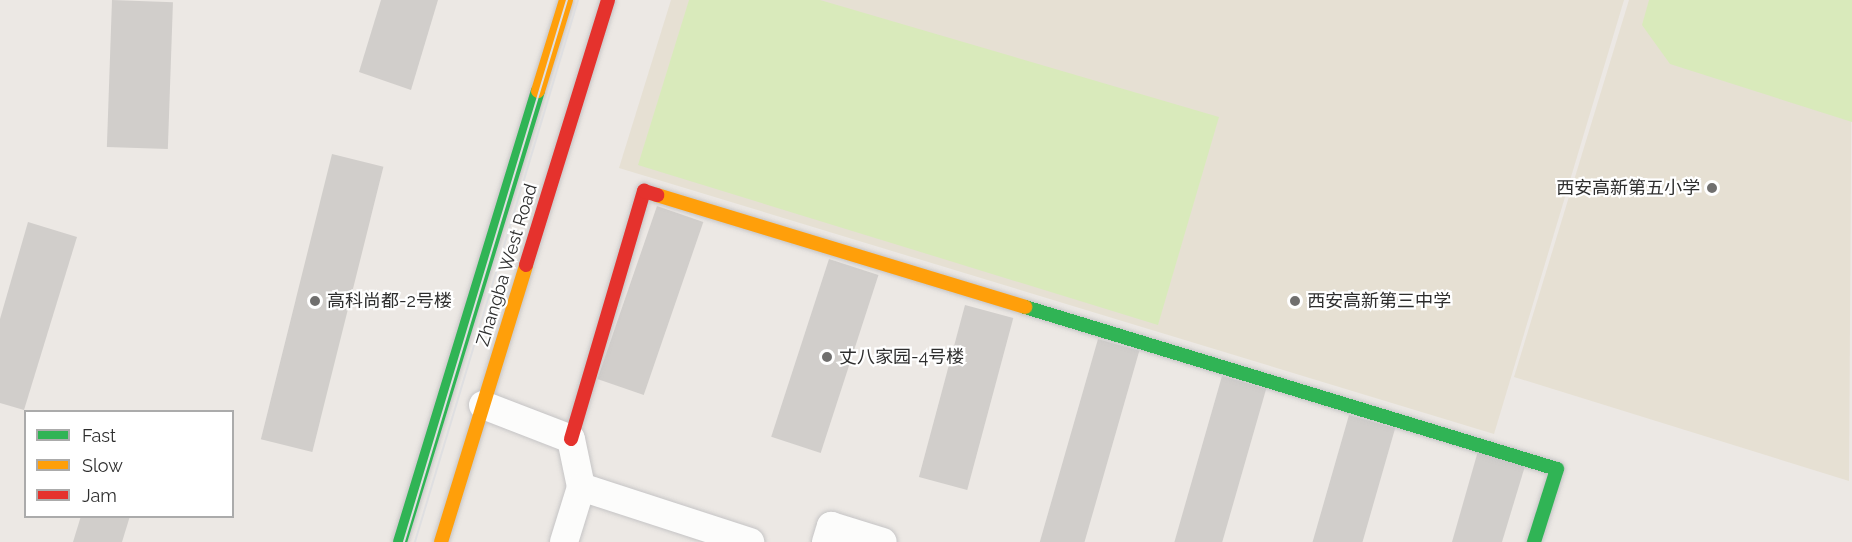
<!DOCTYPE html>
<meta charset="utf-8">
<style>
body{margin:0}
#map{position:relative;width:1852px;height:542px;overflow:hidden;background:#ece8e4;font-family:Raleway,"Noto Sans SC",sans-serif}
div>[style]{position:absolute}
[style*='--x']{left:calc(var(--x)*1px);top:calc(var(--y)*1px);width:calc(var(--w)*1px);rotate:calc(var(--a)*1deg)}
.education>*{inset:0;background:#e6e0d3}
.pitch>*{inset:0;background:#d9eabb}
.building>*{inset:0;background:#d1cecb;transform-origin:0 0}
.roads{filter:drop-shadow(0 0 2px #c5c4c5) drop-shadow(0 0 2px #c5c4c5)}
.street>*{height:28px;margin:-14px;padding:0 14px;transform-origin:14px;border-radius:14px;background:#fcfcfb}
.fast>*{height:14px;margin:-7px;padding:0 7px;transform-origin:7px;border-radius:7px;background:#30b455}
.slow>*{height:14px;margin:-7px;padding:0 7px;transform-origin:7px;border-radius:7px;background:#ff9f0a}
.jam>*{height:14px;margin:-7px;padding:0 7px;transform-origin:7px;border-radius:7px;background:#e5322d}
.tram>*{height:1.5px;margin:-0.75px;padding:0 0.75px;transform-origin:0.75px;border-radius:0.75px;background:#dfdfe1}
.dots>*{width:16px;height:16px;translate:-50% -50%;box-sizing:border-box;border:3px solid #fff;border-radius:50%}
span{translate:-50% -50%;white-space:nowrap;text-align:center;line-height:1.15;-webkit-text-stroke:4.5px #fff;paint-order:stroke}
.poi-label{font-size:18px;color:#2e2e2e}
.right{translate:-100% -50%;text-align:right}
.left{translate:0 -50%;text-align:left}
.street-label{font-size:18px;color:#2e2e2e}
.legend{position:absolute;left:24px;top:410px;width:210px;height:108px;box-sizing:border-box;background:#fff;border:2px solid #ababab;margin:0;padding:8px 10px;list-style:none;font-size:18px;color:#2e2e2e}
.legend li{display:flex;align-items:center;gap:12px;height:30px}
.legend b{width:30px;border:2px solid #ababab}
</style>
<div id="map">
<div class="education">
<div style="clip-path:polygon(671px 0,1624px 0,1494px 434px,619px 168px)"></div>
<div style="clip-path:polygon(1629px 0,1852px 0,1849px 481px,1514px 377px)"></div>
</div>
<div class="pitch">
<div style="clip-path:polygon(689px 0,820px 0,1219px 117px,1158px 325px,638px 165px)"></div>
<div style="clip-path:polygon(1649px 0,1852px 0,1852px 122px,1670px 64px,1642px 25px)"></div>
</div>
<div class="building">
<div style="left:112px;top:0;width:61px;height:147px;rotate:2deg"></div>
<div style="clip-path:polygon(381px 0,438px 0,411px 90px,359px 72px)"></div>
<div style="left:332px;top:154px;width:53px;height:294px;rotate:14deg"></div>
<div style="left:657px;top:206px;width:49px;height:183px;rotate:19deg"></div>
<div style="clip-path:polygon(28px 222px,77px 237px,24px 410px,0 403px,0 319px)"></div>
<div style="left:829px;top:259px;width:52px;height:187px;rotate:18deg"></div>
<div style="left:965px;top:305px;width:50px;height:178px;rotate:15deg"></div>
<div style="left:1098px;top:339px;width:43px;height:212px;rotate:16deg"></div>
<div style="left:1222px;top:376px;width:46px;height:173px;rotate:16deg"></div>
<div style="left:1349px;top:415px;width:48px;height:133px;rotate:16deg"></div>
<div style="clip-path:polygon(1478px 451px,1525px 466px,1502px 542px,1452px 542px)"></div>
<div style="clip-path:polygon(81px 516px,130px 516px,122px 542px,73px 542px)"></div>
</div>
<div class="roads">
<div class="street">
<div style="--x:483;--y:405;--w:94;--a:21.1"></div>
<div style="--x:571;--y:439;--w:49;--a:78.2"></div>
<div style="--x:581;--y:487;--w:178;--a:18"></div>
<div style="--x:564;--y:542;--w:58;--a:-72.8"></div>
<div style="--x:826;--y:542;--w:17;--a:-73"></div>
<div style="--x:831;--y:526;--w:54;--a:17.1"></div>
</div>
<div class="fast">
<div style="--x:1025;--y:307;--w:556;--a:16.94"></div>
<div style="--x:1557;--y:469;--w:77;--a:107.5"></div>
<div style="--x:400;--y:542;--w:472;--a:-73"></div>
</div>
<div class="slow">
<div style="--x:538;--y:91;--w:95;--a:-72.9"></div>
<div style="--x:657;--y:195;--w:385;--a:16.9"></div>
<div style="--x:441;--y:542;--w:290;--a:-72.9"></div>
</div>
<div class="jam">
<div style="--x:526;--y:265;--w:277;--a:-72.8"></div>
<div style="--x:571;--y:439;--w:259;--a:-73.6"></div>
<div style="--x:644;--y:191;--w:14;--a:17"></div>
</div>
</div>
<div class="tram">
<div style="--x:404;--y:542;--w:566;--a:-73.26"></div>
<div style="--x:415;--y:542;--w:566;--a:-73.26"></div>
</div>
<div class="dots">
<div style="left:1712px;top:188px;background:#706f6e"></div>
<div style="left:315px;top:301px;background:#706f6e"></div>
<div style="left:1295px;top:301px;background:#706f6e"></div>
<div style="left:827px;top:357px;background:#706f6e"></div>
</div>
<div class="poi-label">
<span class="right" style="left:1700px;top:188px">西安高新第五小学</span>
<span class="left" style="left:327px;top:301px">高科尚都-2号楼</span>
<span class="left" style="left:1307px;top:301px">西安高新第三中学</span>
<span class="left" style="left:839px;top:357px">丈八家园-4号楼</span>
</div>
<div class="street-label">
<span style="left:507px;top:265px;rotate:-73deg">Zhangba West Road</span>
</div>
<ul class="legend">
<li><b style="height:8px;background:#30b455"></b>Fast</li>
<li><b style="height:8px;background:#ff9f0a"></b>Slow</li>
<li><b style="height:8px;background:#e5322d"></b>Jam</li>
</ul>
</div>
